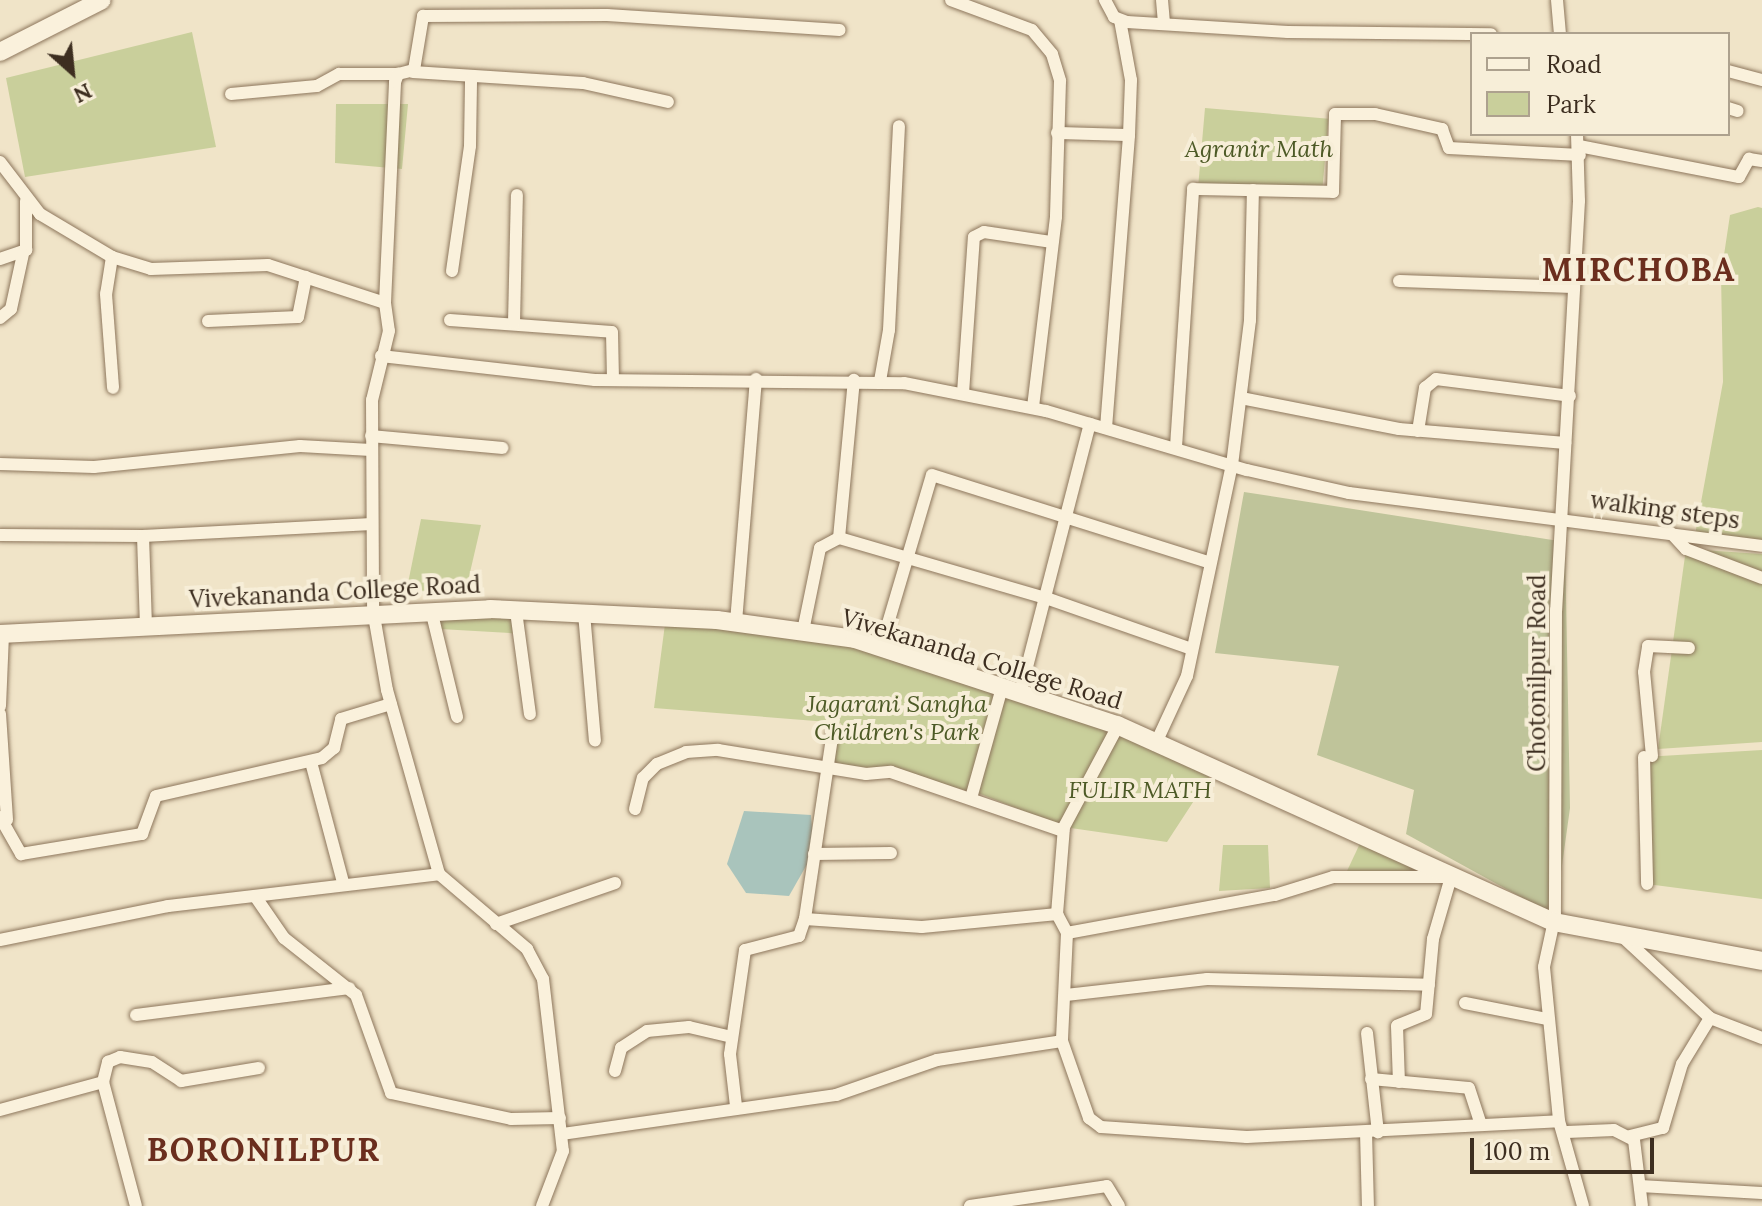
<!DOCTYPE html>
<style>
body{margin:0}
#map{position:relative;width:1762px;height:1206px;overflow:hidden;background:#f0e4c8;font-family:Lora,serif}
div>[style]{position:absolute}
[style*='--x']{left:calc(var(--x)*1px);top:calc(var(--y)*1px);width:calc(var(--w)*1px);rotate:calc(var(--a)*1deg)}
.green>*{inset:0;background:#c9cf9b;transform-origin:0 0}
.cemetery>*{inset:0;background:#bfc49a}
.water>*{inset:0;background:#a9c4bc}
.roads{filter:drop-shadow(0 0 2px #8d765c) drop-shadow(0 0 2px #8d765c)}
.street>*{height:12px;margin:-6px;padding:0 6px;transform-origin:6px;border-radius:6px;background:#faf1dc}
.secondary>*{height:18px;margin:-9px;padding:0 9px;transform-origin:9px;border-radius:9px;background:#faf1dc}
span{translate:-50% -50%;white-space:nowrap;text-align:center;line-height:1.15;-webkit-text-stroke:8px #f7eed8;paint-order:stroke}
.park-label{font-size:24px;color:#4d5a26;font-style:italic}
.street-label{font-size:24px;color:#3d2e20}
.district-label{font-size:32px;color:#6b2e1e;font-weight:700;letter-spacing:2px}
.legend{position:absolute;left:1470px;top:32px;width:260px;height:104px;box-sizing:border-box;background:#f7eed8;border:2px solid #ada18e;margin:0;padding:10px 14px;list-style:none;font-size:24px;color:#3d2e20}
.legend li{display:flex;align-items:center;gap:16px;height:40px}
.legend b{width:40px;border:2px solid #ada18e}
.north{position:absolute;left:32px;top:32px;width:80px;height:80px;-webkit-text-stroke:6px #f7eed8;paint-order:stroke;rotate:153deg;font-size:22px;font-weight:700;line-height:32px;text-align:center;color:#3d2e20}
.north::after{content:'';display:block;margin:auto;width:28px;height:36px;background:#3d2e20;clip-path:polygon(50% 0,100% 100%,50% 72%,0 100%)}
.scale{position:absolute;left:1470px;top:1138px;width:184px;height:36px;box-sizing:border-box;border:4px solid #3d2e20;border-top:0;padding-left:10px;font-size:24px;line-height:28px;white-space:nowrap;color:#3d2e20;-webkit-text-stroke:6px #f7eed8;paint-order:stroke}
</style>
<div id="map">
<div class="green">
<div style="clip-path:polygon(192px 32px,216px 147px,25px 177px,6px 78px)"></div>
<div style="clip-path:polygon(336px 104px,408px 104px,402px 169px,335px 163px)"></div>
<div style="left:1205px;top:108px;width:124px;height:75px;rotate:5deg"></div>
<div style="clip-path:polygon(1758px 207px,1762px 208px,1762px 545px,1695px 535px,1723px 382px,1721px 275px,1730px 215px)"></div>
<div style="clip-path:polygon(421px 519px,481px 525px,465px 594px,406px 593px)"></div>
<div style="clip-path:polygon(1686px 549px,1762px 554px,1762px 742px,1658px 749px)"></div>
<div style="clip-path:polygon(437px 614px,523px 615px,525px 634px,440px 629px)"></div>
<div style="clip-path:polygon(665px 624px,801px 633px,851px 645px,1118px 726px,1214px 770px,1167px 842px,1064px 827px,978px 793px,829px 761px,841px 723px,654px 708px)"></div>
<div style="clip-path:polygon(1762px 750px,1762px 899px,1647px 884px,1644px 757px)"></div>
<div style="clip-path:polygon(1363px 837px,1434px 873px,1347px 871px)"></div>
<div style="clip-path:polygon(1223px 845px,1268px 845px,1270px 888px,1219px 891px)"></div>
</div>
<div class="cemetery">
<div style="clip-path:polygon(1244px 492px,1565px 542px,1570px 808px,1555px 916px,1406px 834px,1414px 790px,1317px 755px,1339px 666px,1215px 653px)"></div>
</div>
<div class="water">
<div style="clip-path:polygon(744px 811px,811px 815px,814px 852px,789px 896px,746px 893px,727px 864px)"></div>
</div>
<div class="roads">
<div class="street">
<div style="--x:951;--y:0;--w:86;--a:20.3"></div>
<div style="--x:1032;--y:30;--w:31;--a:50"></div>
<div style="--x:1052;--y:54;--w:28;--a:73"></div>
<div style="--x:1060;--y:81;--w:136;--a:91.7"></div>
<div style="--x:1056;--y:217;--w:192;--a:96.9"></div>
<div style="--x:1105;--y:0;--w:19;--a:62"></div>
<div style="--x:1114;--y:17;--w:14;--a:21"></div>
<div style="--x:1127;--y:22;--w:161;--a:3.6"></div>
<div style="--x:1288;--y:32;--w:203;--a:0.6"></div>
<div style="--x:1162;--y:0;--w:22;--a:85"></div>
<div style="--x:1557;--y:0;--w:34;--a:85"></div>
<div style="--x:1728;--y:71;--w:35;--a:15"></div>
<div style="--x:413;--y:72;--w:170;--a:3.7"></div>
<div style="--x:583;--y:83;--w:87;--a:12.6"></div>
<div style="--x:231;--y:94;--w:86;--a:-5.3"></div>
<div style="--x:317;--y:86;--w:25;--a:-29"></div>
<div style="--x:339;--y:74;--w:59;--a:0"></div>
<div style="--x:1728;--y:108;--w:10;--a:17"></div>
<div style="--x:1057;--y:133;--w:72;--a:1.6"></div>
<div style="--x:1577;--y:134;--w:67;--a:88.3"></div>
<div style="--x:1579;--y:201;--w:410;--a:93.2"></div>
<div style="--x:1556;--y:610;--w:306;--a:90.2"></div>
<div style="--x:1555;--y:916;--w:52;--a:102.2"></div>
<div style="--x:1544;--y:967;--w:155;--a:84.4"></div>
<div style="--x:1559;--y:1121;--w:88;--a:74.2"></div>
<div style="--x:1579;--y:146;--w:163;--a:11"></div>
<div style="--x:1739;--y:177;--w:21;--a:-61"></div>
<div style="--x:1749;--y:159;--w:13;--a:9"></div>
<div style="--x:0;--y:162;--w:66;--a:52.4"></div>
<div style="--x:40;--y:214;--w:84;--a:30.8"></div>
<div style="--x:112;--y:257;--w:41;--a:17.1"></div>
<div style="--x:151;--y:269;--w:117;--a:-2"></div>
<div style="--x:268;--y:265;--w:123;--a:18"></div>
<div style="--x:385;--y:303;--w:28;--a:82"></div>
<div style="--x:389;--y:331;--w:71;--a:103.8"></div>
<div style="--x:372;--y:400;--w:210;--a:89.7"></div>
<div style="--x:373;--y:610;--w:81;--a:80.1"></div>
<div style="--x:387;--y:690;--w:191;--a:74.2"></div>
<div style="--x:439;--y:874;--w:116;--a:40.4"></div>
<div style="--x:527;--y:949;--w:34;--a:62"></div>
<div style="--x:543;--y:979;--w:173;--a:83.4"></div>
<div style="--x:563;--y:1151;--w:59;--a:110.9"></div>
<div style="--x:112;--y:257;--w:37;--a:99"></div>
<div style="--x:106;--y:294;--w:94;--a:85.7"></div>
<div style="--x:0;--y:259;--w:28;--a:-19"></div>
<div style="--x:26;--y:250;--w:49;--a:-90"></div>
<div style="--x:452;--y:271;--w:126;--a:-81.8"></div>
<div style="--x:470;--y:146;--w:67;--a:-89.1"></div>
<div style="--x:1399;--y:281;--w:175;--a:2"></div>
<div style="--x:385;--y:303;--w:221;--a:-87.4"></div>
<div style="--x:395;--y:82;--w:9;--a:-69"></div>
<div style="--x:398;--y:74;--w:16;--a:-14"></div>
<div style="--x:414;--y:70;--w:55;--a:-80.5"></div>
<div style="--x:423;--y:16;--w:184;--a:-0.3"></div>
<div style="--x:607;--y:15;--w:233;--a:3.7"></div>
<div style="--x:0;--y:318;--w:14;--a:-39"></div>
<div style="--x:11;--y:309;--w:56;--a:-77.7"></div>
<div style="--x:450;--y:320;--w:162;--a:4.2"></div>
<div style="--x:612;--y:332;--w:48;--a:88.8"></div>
<div style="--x:208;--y:321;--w:90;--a:-2.5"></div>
<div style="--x:298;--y:317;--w:41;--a:-78.7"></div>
<div style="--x:514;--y:323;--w:128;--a:-88.7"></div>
<div style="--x:381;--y:356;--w:215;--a:6.4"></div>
<div style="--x:595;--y:380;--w:309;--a:0.6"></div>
<div style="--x:904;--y:383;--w:145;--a:11.2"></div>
<div style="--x:1046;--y:411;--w:209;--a:16.4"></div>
<div style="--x:1247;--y:470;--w:105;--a:12.7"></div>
<div style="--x:1349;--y:493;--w:416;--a:7.3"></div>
<div style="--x:880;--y:381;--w:52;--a:-80"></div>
<div style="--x:889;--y:330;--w:204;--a:-87.2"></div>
<div style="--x:963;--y:393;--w:156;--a:-86"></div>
<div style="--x:974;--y:237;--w:11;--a:-27"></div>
<div style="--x:984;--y:232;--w:69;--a:8.4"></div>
<div style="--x:1241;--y:398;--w:161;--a:11.1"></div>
<div style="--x:1399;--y:429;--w:167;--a:4.8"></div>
<div style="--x:1106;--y:428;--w:294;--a:-85.5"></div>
<div style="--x:1129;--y:135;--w:55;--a:-87.9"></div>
<div style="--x:1131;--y:80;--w:61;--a:-100.4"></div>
<div style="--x:1418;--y:431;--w:44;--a:-80.8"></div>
<div style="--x:1425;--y:388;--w:14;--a:-39"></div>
<div style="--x:1436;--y:379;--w:135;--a:7.2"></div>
<div style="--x:371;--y:436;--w:132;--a:5.2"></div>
<div style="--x:1176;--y:447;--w:259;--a:-86.2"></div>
<div style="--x:1193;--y:189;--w:140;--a:1.2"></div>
<div style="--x:1333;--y:192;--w:78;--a:-88.5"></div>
<div style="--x:1335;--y:114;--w:40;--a:0"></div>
<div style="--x:1375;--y:114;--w:69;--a:12.6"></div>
<div style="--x:1442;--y:129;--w:20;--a:70"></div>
<div style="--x:1449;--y:148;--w:131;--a:3.1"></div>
<div style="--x:0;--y:464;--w:94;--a:1.8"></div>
<div style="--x:94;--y:467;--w:207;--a:-5.8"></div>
<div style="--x:300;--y:446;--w:71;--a:3.2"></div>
<div style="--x:1671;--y:533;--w:22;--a:47"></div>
<div style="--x:1686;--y:549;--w:81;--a:20.9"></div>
<div style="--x:0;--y:535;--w:143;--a:0.4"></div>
<div style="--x:143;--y:536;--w:229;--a:-3"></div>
<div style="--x:143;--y:536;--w:90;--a:88.1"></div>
<div style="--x:839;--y:538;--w:159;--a:-84.6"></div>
<div style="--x:431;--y:610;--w:110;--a:76.3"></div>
<div style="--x:516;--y:611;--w:104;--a:82.3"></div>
<div style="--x:584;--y:613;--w:128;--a:85.1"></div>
<div style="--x:736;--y:622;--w:244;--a:-85.3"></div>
<div style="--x:803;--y:631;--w:85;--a:-78.4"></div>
<div style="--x:820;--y:548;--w:21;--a:-28"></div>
<div style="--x:839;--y:538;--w:216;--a:16.2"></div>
<div style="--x:1046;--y:598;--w:151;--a:19.3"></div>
<div style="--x:881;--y:647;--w:179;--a:-73.5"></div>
<div style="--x:932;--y:475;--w:289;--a:17.5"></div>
<div style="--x:1020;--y:694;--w:279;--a:-75.5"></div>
<div style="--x:0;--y:706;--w:72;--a:-87.6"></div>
<div style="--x:0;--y:714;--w:106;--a:86.2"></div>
<div style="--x:833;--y:731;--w:190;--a:98.5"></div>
<div style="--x:805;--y:919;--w:117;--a:3.9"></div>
<div style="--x:922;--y:927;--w:136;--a:-5.5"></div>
<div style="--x:1057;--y:914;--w:21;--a:62"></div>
<div style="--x:1067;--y:933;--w:108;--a:92.7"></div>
<div style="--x:1062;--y:1041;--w:82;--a:70.7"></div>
<div style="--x:1089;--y:1118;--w:15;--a:37"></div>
<div style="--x:1101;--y:1127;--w:146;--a:3.9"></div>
<div style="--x:1247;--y:1137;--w:312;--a:-2.9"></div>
<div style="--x:1155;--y:745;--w:76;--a:-65.1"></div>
<div style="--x:1187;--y:676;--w:216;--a:-78"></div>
<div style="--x:1232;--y:465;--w:146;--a:-82.9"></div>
<div style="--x:1250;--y:320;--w:130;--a:-88.7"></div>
<div style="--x:1652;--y:756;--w:84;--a:-95.4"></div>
<div style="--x:1644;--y:672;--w:26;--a:-81"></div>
<div style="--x:1648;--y:646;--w:41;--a:2.8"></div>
<div style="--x:1644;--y:757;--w:127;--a:88.6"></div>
<div style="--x:311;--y:762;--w:124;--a:75.1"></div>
<div style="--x:971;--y:798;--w:114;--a:-74.3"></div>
<div style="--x:635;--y:809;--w:32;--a:-76"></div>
<div style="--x:643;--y:778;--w:20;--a:-45"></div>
<div style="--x:657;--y:764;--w:31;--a:-22"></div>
<div style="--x:686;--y:752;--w:32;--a:-4"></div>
<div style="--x:718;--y:750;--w:150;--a:9.2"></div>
<div style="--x:866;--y:774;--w:25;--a:-5"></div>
<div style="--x:891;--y:772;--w:182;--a:18.9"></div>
<div style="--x:0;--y:817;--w:43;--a:60.4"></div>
<div style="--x:21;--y:854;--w:123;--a:-9.4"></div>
<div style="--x:142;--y:834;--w:40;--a:-69.8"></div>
<div style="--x:156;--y:796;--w:170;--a:-12.9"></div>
<div style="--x:322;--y:758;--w:16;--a:-40"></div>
<div style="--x:334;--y:748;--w:30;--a:-76"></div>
<div style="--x:341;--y:719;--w:52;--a:-16.7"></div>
<div style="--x:814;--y:854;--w:77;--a:-0.7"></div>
<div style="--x:255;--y:896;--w:51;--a:55.4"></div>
<div style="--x:284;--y:938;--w:92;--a:38.4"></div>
<div style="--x:356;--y:995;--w:104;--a:70.3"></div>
<div style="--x:391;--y:1093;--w:123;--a:12.2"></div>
<div style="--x:511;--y:1119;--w:49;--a:-1.2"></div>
<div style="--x:1057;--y:914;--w:87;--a:-85.4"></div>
<div style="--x:1064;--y:827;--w:115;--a:-61.9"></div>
<div style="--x:496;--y:924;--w:126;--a:-19"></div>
<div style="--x:1067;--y:933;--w:211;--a:-10.4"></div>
<div style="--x:1275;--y:895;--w:61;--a:-17.2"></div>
<div style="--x:1333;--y:877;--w:118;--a:0"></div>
<div style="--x:1451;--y:877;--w:65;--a:106.2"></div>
<div style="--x:1433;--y:939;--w:75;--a:95.3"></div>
<div style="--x:1426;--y:1014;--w:31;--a:158"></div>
<div style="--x:1397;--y:1026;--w:56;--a:88"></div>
<div style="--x:1624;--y:938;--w:117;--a:42.9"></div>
<div style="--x:1710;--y:1018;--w:56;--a:21"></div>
<div style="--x:0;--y:940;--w:171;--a:-11.4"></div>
<div style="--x:168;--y:906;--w:273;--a:-6.7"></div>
<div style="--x:1066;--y:995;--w:142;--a:-6.5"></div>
<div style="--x:1207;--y:979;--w:222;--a:1.5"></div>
<div style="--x:1465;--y:1003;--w:84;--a:11"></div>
<div style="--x:136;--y:1015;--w:215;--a:-7.2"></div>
<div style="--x:1367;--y:1033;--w:100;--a:83.7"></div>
<div style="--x:615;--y:1071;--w:24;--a:-75"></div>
<div style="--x:621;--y:1048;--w:31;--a:-33"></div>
<div style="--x:647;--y:1031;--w:42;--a:-5.4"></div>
<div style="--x:689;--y:1027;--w:44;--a:13.1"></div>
<div style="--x:1371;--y:1079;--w:98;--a:5.2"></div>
<div style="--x:1469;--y:1088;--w:39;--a:72"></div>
<div style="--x:103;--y:1082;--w:128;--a:75.1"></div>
<div style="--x:736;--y:1106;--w:52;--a:-96.6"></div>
<div style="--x:730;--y:1054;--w:105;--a:-81.8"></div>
<div style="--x:745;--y:950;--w:56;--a:-14.5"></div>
<div style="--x:799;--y:936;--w:18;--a:-71"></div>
<div style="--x:0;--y:1110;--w:107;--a:-15.2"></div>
<div style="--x:103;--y:1082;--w:21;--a:-76"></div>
<div style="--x:108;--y:1062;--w:13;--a:-23"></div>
<div style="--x:120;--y:1057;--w:32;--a:9"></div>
<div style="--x:152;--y:1062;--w:35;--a:33"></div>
<div style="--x:181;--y:1081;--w:79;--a:-9.5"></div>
<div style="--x:1366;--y:1132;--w:74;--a:88.5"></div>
<div style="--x:1567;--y:1132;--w:47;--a:-2.4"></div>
<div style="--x:1614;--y:1130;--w:22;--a:27"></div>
<div style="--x:1634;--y:1140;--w:66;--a:83.1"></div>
<div style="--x:562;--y:1134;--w:277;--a:-8.1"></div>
<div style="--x:836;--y:1095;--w:107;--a:-19.1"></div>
<div style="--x:937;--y:1060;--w:126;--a:-8.6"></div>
<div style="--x:1630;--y:1136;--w:34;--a:-14"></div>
<div style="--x:1663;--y:1128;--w:67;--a:-73.5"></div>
<div style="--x:1682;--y:1064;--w:54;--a:-58.7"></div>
<div style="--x:1640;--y:1186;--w:122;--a:3.3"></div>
<div style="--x:970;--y:1206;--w:138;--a:-8.3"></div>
<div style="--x:1107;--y:1186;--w:23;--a:59"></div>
</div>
<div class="secondary">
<div style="--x:0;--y:52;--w:114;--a:-27"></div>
<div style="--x:0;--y:634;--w:491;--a:-2.9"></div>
<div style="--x:490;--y:609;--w:227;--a:2.8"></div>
<div style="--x:717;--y:620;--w:139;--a:7.8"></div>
<div style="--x:855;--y:639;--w:276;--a:18.2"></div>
<div style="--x:1117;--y:725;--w:479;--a:24.3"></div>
<div style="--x:1554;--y:922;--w:212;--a:10.6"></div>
</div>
</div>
<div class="park-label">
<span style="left:1259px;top:149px">Agranir Math</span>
<span style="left:897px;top:718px">Jagarani Sangha<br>Children's Park</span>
<span style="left:1140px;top:790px">FULIR MATH</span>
</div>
<div class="street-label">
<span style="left:1665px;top:510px;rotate:8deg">walking steps</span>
<span style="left:335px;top:592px;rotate:-3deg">Vivekananda College Road</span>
<span style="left:982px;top:659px;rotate:17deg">Vivekananda College Road</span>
<span style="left:1537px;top:673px;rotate:-90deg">Chotonilpur Road</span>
</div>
<div class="district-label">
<span style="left:1639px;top:270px">MIRCHOBA</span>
<span style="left:264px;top:1150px">BORONILPUR</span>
</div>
<ul class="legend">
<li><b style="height:10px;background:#faf1dc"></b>Road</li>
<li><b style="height:22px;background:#c9cf9b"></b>Park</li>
</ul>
<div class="north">N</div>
<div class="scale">100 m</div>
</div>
